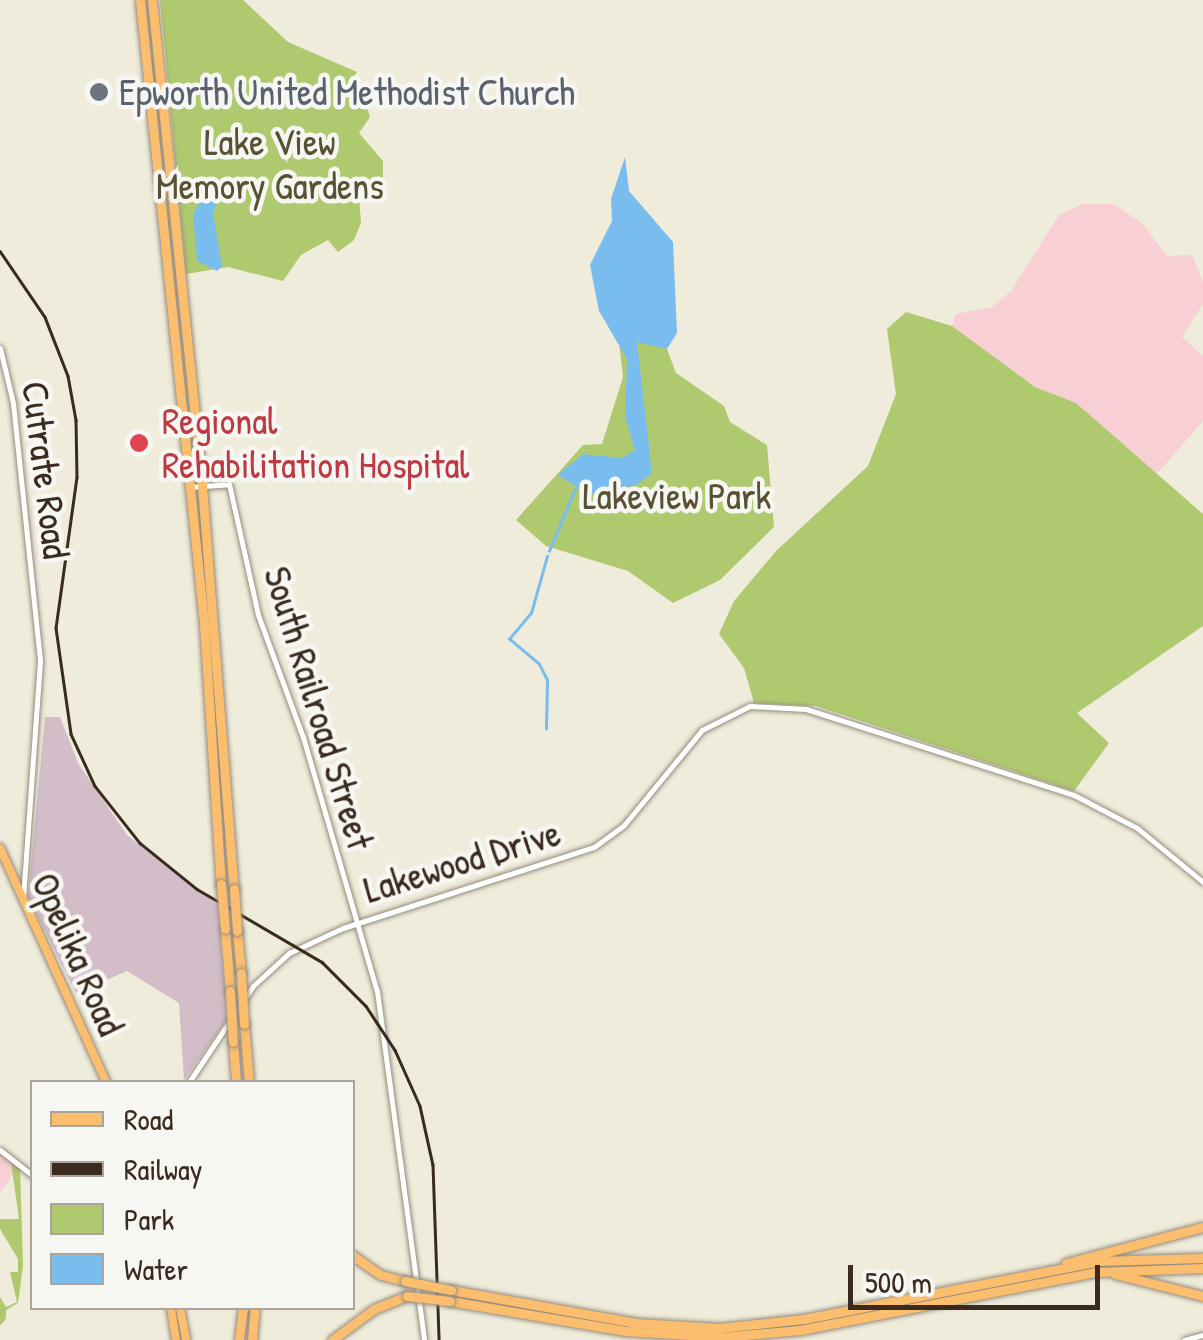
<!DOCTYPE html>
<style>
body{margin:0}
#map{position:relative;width:1203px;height:1340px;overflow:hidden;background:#efecdb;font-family:"Patrick Hand",sans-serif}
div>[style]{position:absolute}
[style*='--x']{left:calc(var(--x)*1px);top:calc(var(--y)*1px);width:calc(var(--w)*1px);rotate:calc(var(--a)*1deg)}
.built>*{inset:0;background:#f7cfd4;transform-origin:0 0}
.industrial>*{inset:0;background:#d2bdc8}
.green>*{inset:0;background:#afc96f}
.water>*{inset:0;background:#79bdef}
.stream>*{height:2.5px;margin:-1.25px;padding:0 1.25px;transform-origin:1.25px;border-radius:1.25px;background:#79bdef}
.roads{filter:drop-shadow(0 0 2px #958b7c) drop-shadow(0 0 2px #958b7c)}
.minor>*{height:5px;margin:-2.5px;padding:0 2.5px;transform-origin:2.5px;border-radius:2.5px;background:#fff}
.major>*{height:8px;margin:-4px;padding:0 4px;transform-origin:4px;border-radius:4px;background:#fbbd6e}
.highway>*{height:9px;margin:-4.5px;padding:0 4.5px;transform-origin:4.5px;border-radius:4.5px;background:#fbbd6e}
.rail>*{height:2.5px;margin:-1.25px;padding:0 1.25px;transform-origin:1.25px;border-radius:1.25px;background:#3b2a1e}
.bridges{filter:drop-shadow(0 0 2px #958b7c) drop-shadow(0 0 2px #958b7c)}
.highway-bridge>*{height:9px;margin:-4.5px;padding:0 4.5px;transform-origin:4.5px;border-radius:4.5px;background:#fbbd6e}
.dots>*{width:28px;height:28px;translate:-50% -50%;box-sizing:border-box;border:5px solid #f6f6f2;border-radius:50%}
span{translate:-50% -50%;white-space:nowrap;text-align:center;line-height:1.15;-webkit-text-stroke:9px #f6f6f2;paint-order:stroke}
.worship-label{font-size:38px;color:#5b616d}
.left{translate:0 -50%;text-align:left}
.park-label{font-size:38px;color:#585232}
.health-label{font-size:38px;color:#be3a42}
.street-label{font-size:38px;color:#3b2a1e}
.legend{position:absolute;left:30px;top:1080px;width:325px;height:230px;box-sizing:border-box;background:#f6f6f2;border:2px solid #aba49d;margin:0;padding:12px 18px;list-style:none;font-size:30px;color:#3b2a1e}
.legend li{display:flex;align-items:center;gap:20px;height:50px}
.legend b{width:50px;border:2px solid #aba49d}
.scale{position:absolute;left:848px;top:1265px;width:252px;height:45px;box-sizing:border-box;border:5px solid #3b2a1e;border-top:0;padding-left:12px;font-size:30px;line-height:35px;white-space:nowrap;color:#3b2a1e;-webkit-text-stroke:8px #f6f6f2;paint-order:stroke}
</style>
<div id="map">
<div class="built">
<div style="clip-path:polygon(1083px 204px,1113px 204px,1142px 223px,1167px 256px,1192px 255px,1203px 282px,1203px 304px,1182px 337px,1203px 356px,1203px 421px,1157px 474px,1076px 404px,1035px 387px,952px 326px,956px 314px,992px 307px,1011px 291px,1059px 215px)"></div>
<div style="left:0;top:1151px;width:25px;height:189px;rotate:37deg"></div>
</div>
<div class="industrial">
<div style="clip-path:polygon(45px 717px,60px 717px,78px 763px,127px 835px,218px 905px,227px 1019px,184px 1080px,179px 1003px,127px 971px,76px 993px,28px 897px)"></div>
</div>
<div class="green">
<div style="clip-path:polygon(160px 0,243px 0,288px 42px,357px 72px,370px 117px,359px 133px,383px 161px,383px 188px,359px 196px,361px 223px,354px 240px,338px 252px,328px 240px,301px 255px,283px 281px,228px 267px,186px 274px)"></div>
<div style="clip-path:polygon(906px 312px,952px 326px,1035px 387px,1076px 403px,1203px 514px,1203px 626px,1077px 713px,1109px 743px,1074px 791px,816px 706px,754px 703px,744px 668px,719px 634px,734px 601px,776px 551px,868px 466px,896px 394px,887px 329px)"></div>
<div style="clip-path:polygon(642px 341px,667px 349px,676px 373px,724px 406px,730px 422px,767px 445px,774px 527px,720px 580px,673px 603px,628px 571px,546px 546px,516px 520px,583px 445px,602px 444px,623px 377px,619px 342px)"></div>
<div style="clip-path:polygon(11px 1162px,20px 1167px,23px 1266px,18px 1303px,6px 1310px,6px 1318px,2px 1324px,0 1325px,0 1297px,6px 1307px,17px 1302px,10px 1272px,18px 1272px,18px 1259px,0 1229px,0 1219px,19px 1219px)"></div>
</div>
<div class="water">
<div style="clip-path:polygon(625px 157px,629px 191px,673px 242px,677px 333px,667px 349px,637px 342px,652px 473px,636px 485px,588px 494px,558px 475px,583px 454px,622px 458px,635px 450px,625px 417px,627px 359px,599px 311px,590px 265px,612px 221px,611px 199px)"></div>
<div style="clip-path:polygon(222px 185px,213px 214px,222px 266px,217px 271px,197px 261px,193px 214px,207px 191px)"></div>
</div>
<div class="stream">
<div style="--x:549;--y:551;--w:67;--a:-67.2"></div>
<div style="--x:546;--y:729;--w:49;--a:-88.8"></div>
<div style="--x:547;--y:680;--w:18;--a:-117"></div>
<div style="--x:539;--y:664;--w:39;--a:-140"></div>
<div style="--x:509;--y:639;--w:34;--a:-50"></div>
<div style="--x:531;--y:613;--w:59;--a:-74.3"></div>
</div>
<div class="roads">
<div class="minor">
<div style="--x:0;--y:348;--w:57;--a:76.7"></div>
<div style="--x:13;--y:403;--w:259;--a:84"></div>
<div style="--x:40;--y:661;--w:236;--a:94.1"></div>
<div style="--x:190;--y:487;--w:39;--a:-4"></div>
<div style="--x:229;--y:484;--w:134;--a:77.5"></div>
<div style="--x:258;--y:615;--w:130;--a:69.8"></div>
<div style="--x:303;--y:737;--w:265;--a:73.8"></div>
<div style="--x:377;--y:991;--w:352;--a:82.3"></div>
<div style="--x:189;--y:1082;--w:115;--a:-56.3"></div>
<div style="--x:253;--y:986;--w:49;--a:-42.5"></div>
<div style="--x:289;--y:953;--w:60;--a:-24.8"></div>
<div style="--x:343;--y:928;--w:264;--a:-17.9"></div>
<div style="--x:594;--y:847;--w:37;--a:-36"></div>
<div style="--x:624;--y:825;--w:123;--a:-50.6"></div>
<div style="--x:702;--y:730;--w:54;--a:-26.6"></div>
<div style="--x:750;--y:706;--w:56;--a:3.1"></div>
<div style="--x:806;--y:709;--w:281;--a:17.8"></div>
<div style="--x:1074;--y:795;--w:71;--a:27.6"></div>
<div style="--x:1137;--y:828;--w:85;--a:39.3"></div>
<div style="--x:0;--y:1150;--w:41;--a:38"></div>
<div style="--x:1184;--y:1340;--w:20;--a:-15"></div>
</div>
<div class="major">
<div style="--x:0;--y:848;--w:257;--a:65.6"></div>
<div style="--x:171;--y:1308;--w:32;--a:81"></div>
<div style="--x:180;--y:1308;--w:33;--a:79"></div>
</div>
<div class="highway">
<div style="--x:140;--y:0;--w:627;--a:84.14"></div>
<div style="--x:204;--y:624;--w:261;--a:86.3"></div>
<div style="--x:152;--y:0;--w:489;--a:84.1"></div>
<div style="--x:202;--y:486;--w:404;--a:85.5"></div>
<div style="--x:225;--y:929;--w:62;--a:85.4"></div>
<div style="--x:237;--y:931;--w:42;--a:84.6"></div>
<div style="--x:244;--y:1024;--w:58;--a:85.1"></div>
<div style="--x:233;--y:1042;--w:40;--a:85.7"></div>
<div style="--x:352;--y:1255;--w:35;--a:35"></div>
<div style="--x:381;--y:1275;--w:25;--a:14"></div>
<div style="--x:1066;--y:1263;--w:142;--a:-14.7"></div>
<div style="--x:1115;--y:1274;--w:91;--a:14"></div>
<div style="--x:451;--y:1290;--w:188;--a:10.1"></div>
<div style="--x:636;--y:1323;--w:84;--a:3.4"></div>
<div style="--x:720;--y:1328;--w:84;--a:-6.1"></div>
<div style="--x:804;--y:1319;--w:301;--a:-11.1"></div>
<div style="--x:1099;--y:1261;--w:104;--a:-1.7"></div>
<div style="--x:450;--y:1301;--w:178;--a:9.7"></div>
<div style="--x:625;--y:1331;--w:97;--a:3.5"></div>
<div style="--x:722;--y:1337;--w:78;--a:-5.1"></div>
<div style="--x:800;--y:1330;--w:302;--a:-11.1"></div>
<div style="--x:1096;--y:1272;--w:107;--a:-2.1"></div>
<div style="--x:239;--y:1340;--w:32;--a:-83"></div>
<div style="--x:252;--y:1340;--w:32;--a:-85"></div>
<div style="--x:332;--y:1340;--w:52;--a:-36.4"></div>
<div style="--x:374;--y:1309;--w:35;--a:-22"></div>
</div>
</div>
<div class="rail">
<div style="--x:0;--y:251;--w:80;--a:55.7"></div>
<div style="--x:45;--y:317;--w:63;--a:68.7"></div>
<div style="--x:68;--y:376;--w:45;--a:79.7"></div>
<div style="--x:76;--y:420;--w:57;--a:89"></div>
<div style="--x:77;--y:477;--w:152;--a:97.9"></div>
<div style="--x:56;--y:628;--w:107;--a:81.9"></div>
<div style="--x:71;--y:734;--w:57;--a:65.2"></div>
<div style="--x:95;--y:786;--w:73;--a:51.7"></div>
<div style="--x:140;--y:843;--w:73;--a:38.9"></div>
<div style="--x:197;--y:889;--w:145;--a:30.3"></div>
<div style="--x:322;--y:962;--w:62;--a:45"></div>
<div style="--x:366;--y:1006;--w:53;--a:56.6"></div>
<div style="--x:395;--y:1050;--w:61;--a:65.9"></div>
<div style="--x:420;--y:1106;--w:60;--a:77.6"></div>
<div style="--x:433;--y:1165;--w:175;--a:88"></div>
</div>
<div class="bridges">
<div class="highway-bridge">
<div style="--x:221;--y:884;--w:45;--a:84.9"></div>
<div style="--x:234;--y:889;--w:42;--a:85.9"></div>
<div style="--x:241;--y:973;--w:51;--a:86.6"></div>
<div style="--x:230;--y:991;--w:51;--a:86.6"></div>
<div style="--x:405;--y:1281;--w:47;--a:11.1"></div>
<div style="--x:407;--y:1296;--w:43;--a:6.6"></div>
</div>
</div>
<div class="dots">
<div style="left:99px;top:92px;background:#6b7280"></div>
<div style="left:139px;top:443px;background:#e0444e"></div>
</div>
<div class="worship-label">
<span class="left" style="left:119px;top:92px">Epworth United Methodist Church</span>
</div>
<div class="park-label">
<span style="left:270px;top:164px">Lake View<br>Memory Gardens</span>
<span style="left:677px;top:496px">Lakeview Park</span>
</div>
<div class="health-label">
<span class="left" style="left:162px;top:443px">Regional<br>Rehabilitation Hospital</span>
</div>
<div class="street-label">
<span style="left:46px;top:470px;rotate:83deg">Cutrate Road</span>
<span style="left:319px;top:708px;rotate:73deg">South Railroad Street</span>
<span style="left:462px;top:861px;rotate:-17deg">Lakewood Drive</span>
<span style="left:78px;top:954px;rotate:66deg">Opelika Road</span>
</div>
<ul class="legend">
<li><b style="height:12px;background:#fbbd6e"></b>Road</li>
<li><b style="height:12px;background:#3b2a1e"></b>Railway</li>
<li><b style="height:28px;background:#afc96f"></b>Park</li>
<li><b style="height:28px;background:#79bdef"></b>Water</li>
</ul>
<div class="scale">500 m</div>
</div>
